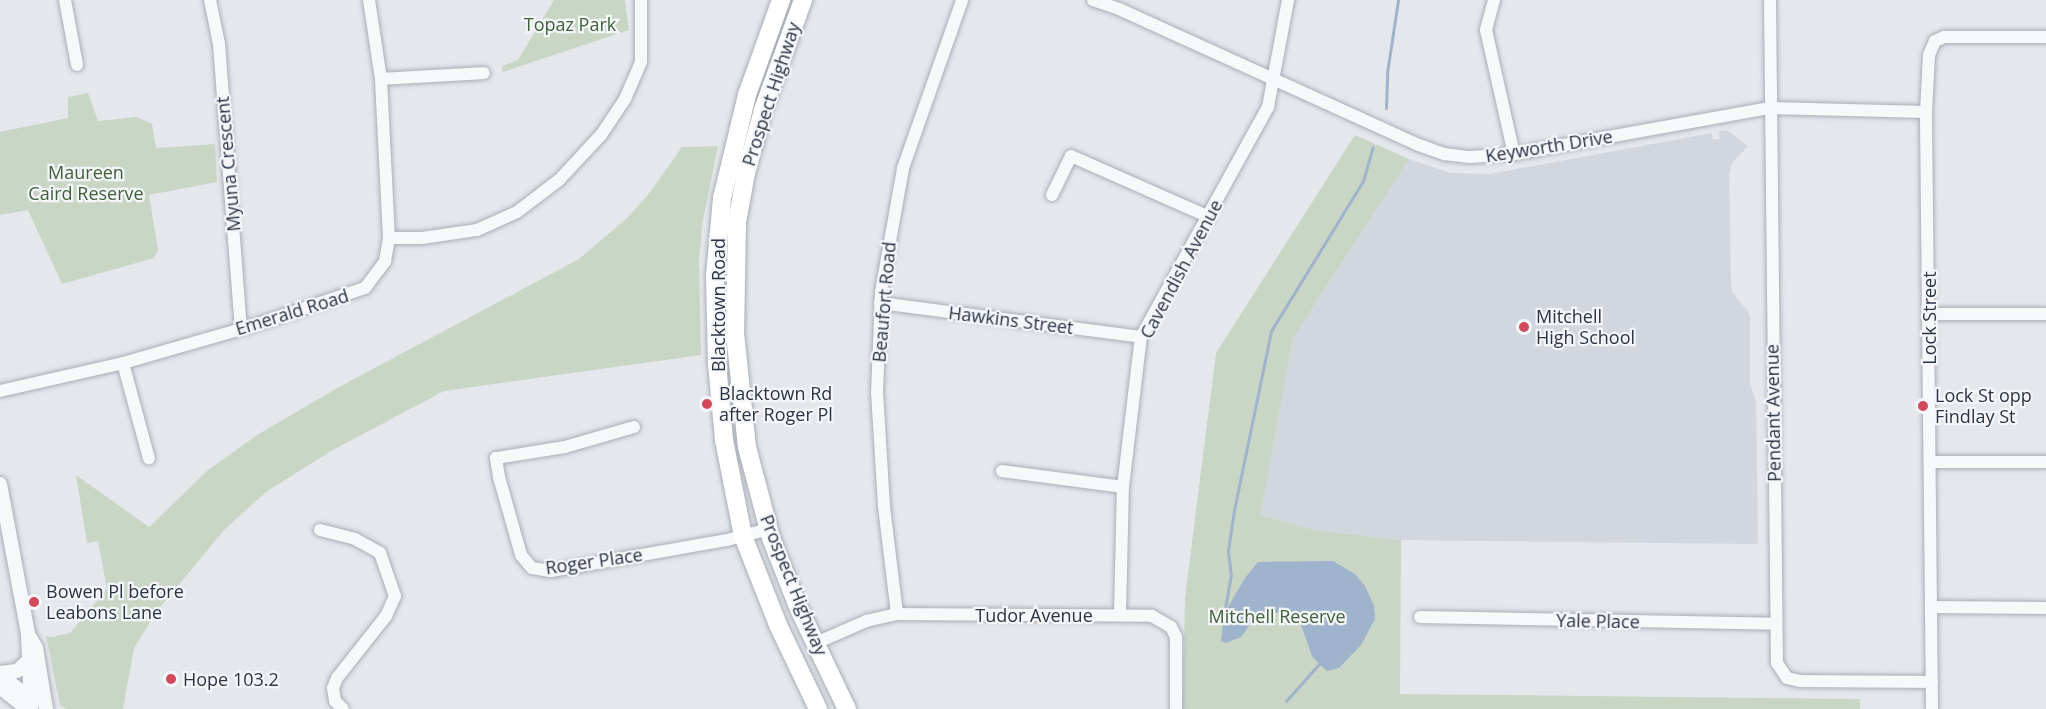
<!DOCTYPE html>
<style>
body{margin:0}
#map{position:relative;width:2046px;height:709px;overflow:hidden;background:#e4e7ec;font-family:"Open Sans",sans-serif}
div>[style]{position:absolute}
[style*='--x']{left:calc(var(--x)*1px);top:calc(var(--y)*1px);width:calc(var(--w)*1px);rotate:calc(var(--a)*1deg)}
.built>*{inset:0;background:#d2d6de}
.green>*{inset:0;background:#c9d6c5}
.water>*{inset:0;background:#9fb4cc}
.stream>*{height:3px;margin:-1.5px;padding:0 1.5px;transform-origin:1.5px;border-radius:1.5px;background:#9fb4cc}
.roads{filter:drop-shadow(0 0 2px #a9aeb7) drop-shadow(0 0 2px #a9aeb7)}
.minor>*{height:12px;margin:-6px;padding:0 6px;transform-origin:6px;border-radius:6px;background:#f7f8fa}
.tertiary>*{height:14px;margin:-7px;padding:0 7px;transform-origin:7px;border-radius:7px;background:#f7f8fa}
.primary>*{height:18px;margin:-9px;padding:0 9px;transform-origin:9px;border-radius:9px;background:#fff}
.dots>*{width:16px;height:16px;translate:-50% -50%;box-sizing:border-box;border:3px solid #f4f6f9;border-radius:50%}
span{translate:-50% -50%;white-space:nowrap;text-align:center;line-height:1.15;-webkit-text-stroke:4.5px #f4f6f9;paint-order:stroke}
.park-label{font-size:18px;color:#3f6138}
.street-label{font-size:18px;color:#2b3445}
.poi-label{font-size:18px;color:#2b3445}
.left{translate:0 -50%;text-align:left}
</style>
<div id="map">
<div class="built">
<div style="clip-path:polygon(1727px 130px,1748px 146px,1732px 163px,1729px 174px,1731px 281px,1732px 292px,1748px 311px,1750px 317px,1750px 384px,1756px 401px,1758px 544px,1401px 540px,1314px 530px,1261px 515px,1293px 338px,1409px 159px,1450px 173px,1490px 174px,1712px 133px,1713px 140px,1720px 139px,1719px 131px)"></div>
</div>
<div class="green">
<div style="clip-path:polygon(554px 0,625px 0,629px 30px,503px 72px,502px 66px,518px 60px)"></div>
<div style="clip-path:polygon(88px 93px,98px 121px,137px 117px,152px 124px,156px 148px,215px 144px,217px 182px,149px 195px,158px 250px,154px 258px,62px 284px,28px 210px,0 215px,0 132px,68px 118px,68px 97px)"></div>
<div style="clip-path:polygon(1355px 135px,1409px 159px,1293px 338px,1261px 515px,1314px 530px,1401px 540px,1400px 694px,1860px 699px,1860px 709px,1183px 709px,1185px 598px,1216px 353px)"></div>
<div style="clip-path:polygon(718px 146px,703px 220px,699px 260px,701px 355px,444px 391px,331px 451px,266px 492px,224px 530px,157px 611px,134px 648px,123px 709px,66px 709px,60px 705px,46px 636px,53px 637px,70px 633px,107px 589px,98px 541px,87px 543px,76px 475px,149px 527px,207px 471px,257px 435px,341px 386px,579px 259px,626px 219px,648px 195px,682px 147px)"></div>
</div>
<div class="water">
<div style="clip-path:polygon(1333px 561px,1355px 574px,1365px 586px,1374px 606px,1375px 619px,1361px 645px,1339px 668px,1327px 671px,1319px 664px,1312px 656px,1301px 625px,1289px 614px,1269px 612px,1255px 618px,1241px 637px,1226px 643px,1221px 641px,1224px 614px,1245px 578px,1258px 562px)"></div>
</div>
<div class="stream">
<div style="--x:1386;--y:108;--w:35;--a:-88"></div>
<div style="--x:1387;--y:73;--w:74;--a:-81.4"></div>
<div style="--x:1224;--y:614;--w:39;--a:-80"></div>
<div style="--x:1231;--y:576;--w:25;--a:-97"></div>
<div style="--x:1228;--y:551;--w:41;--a:-81.7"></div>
<div style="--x:1234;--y:510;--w:183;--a:-78.3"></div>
<div style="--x:1271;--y:331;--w:176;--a:-58.5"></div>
<div style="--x:1363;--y:181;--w:35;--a:-74"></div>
<div style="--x:1286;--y:701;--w:50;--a:-48.3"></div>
</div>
<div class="roads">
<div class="minor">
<div style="--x:65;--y:0;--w:66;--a:79.5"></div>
<div style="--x:210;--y:0;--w:45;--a:78.4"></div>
<div style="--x:219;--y:44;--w:285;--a:85.6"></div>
<div style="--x:1093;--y:0;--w:28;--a:19"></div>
<div style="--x:1119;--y:9;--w:329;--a:24.4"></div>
<div style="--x:1419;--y:145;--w:27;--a:20"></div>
<div style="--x:1444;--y:154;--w:26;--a:7"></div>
<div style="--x:1470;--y:157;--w:44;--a:-3.9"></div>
<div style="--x:1514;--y:154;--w:260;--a:-10.2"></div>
<div style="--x:1770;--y:108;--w:156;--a:1.5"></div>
<div style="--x:1494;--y:0;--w:31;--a:105"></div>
<div style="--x:1486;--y:30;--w:127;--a:77.3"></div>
<div style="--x:1770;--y:0;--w:663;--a:89.4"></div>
<div style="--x:1777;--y:663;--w:18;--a:56"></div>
<div style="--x:1787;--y:678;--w:13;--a:13"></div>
<div style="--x:1800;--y:681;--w:132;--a:0.4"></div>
<div style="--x:381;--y:79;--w:103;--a:-3.3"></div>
<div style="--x:1052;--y:195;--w:43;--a:-64"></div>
<div style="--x:1071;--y:156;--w:151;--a:23.8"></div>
<div style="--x:389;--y:238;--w:33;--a:0"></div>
<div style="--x:422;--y:238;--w:56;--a:-8.3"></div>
<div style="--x:477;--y:230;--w:44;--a:-24.2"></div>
<div style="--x:517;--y:212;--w:53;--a:-37.3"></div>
<div style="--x:559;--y:180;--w:62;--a:-47"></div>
<div style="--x:601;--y:135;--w:43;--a:-56.3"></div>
<div style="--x:625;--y:99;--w:40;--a:-66.6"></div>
<div style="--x:641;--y:62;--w:62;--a:-90"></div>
<div style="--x:880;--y:303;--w:263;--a:7.4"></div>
<div style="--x:1929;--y:314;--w:117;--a:0"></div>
<div style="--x:123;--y:363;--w:99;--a:74.8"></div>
<div style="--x:0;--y:391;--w:126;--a:-12.8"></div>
<div style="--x:123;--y:363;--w:134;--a:-16"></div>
<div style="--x:252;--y:326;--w:119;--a:-18.6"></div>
<div style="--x:365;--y:288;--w:34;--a:-53"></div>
<div style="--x:385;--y:261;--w:23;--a:-80"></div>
<div style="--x:389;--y:238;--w:159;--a:-92.9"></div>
<div style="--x:381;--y:79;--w:80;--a:-98.6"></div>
<div style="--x:634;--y:427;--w:72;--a:163.8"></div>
<div style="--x:565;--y:447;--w:70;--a:170.9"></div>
<div style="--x:496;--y:458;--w:19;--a:81"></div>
<div style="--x:499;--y:477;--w:81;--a:74.2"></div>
<div style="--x:521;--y:555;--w:17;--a:50"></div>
<div style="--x:532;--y:568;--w:19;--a:9"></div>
<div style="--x:551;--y:571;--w:179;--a:-10"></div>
<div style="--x:727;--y:540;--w:43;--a:-14.7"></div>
<div style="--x:1932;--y:462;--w:114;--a:0"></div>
<div style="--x:1002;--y:471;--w:122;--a:7.5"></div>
<div style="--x:320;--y:530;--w:36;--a:14"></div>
<div style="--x:355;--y:539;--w:29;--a:29"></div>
<div style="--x:380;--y:553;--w:46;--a:70.8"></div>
<div style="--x:395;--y:596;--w:22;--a:114"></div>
<div style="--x:386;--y:616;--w:79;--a:128.3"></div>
<div style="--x:337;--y:678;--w:11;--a:112"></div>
<div style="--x:333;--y:688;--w:13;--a:81"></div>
<div style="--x:335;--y:701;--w:11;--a:45"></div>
<div style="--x:1931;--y:607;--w:115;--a:0.5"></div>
<div style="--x:897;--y:614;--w:109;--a:-96.9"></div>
<div style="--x:884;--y:506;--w:113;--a:-93.5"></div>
<div style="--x:877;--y:393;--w:101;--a:-87.7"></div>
<div style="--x:881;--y:292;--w:126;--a:-79.9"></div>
<div style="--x:903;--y:168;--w:178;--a:-70.6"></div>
<div style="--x:1120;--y:615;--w:128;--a:-88.7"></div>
<div style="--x:1123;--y:487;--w:151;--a:-83.2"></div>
<div style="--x:1141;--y:337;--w:263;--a:-61.1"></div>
<div style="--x:1268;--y:107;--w:109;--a:-79.4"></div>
<div style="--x:1420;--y:617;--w:356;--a:1.1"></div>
<div style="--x:816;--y:643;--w:55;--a:-23.7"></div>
<div style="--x:866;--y:621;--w:32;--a:-13"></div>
<div style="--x:897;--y:614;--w:255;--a:0.4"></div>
<div style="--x:1152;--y:616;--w:22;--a:30"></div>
<div style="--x:1171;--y:627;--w:11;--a:63"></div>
<div style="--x:1176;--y:637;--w:72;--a:90"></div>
<div style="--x:1932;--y:709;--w:597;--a:-90.58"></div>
<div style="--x:1926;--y:112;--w:57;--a:-87"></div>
<div style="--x:1929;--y:55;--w:15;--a:-67"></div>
<div style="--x:1935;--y:41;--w:10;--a:-24"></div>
<div style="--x:1944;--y:37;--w:102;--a:0"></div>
</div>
<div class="tertiary">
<div style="--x:0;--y:484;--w:153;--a:79.4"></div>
<div style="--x:28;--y:634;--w:75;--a:87.7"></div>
<div style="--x:29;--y:636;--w:14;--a:60"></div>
<div style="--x:36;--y:648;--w:62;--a:80.7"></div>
<div style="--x:0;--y:673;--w:17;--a:-7"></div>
<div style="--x:17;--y:671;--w:15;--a:-42"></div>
<div style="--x:0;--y:675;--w:43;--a:37.4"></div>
<div style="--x:0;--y:687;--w:35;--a:39"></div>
</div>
<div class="primary">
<div style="--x:781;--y:0;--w:101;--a:109.7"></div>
<div style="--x:747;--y:95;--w:106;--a:103.6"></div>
<div style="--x:722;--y:198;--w:78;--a:95.1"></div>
<div style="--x:715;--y:276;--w:87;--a:88.7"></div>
<div style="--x:717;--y:363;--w:77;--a:84.8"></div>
<div style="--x:724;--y:440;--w:98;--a:78.8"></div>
<div style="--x:743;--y:536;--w:96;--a:68.5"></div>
<div style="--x:778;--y:625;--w:93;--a:64.5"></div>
<div style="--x:803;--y:0;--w:117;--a:110"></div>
<div style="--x:763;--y:110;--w:65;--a:105.1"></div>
<div style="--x:746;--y:173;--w:50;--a:100.4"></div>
<div style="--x:737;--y:222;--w:111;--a:91"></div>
<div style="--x:735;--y:333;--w:115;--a:84"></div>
<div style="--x:747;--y:447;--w:94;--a:75.2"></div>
<div style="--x:771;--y:538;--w:76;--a:68.5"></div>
<div style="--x:799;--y:609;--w:111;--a:64.4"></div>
</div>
</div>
<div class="dots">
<div style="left:1524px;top:327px;background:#d1495b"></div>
<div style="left:707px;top:404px;background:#d1495b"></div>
<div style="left:1923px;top:406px;background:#d1495b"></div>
<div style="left:34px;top:602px;background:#d1495b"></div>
<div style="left:171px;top:679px;background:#d1495b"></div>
</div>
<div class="park-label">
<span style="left:570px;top:24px">Topaz Park</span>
<span style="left:86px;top:183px">Maureen<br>Caird Reserve</span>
<span style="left:1277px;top:616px">Mitchell Reserve</span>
</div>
<div class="street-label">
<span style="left:771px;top:94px;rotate:-72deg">Prospect Highway</span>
<span style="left:1549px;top:146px;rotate:-9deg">Keyworth Drive</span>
<span style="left:228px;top:164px;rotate:-95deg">Myuna Crescent</span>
<span style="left:1181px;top:269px;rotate:-62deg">Cavendish Avenue</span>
<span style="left:884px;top:302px;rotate:-85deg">Beaufort Road</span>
<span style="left:718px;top:305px;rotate:-90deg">Blacktown Road</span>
<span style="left:292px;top:312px;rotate:-17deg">Emerald Road</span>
<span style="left:1929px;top:318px;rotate:-90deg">Lock Street</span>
<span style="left:1011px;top:320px;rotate:7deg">Hawkins Street</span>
<span style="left:1773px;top:413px;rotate:-91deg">Pendant Avenue</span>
<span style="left:594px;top:561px;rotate:-8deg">Roger Place</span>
<span style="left:794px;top:585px;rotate:68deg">Prospect Highway</span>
<span style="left:1034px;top:615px">Tudor Avenue</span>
<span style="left:1598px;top:621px;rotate:1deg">Yale Place</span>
</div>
<div class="poi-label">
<span class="left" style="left:1536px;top:327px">Mitchell<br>High School</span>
<span class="left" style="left:719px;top:404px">Blacktown Rd<br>after Roger Pl</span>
<span class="left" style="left:1935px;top:406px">Lock St opp<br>Findlay St</span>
<span class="left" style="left:46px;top:602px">Bowen Pl before<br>Leabons Lane</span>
<span class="left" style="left:183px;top:679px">Hope 103.2</span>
</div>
</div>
